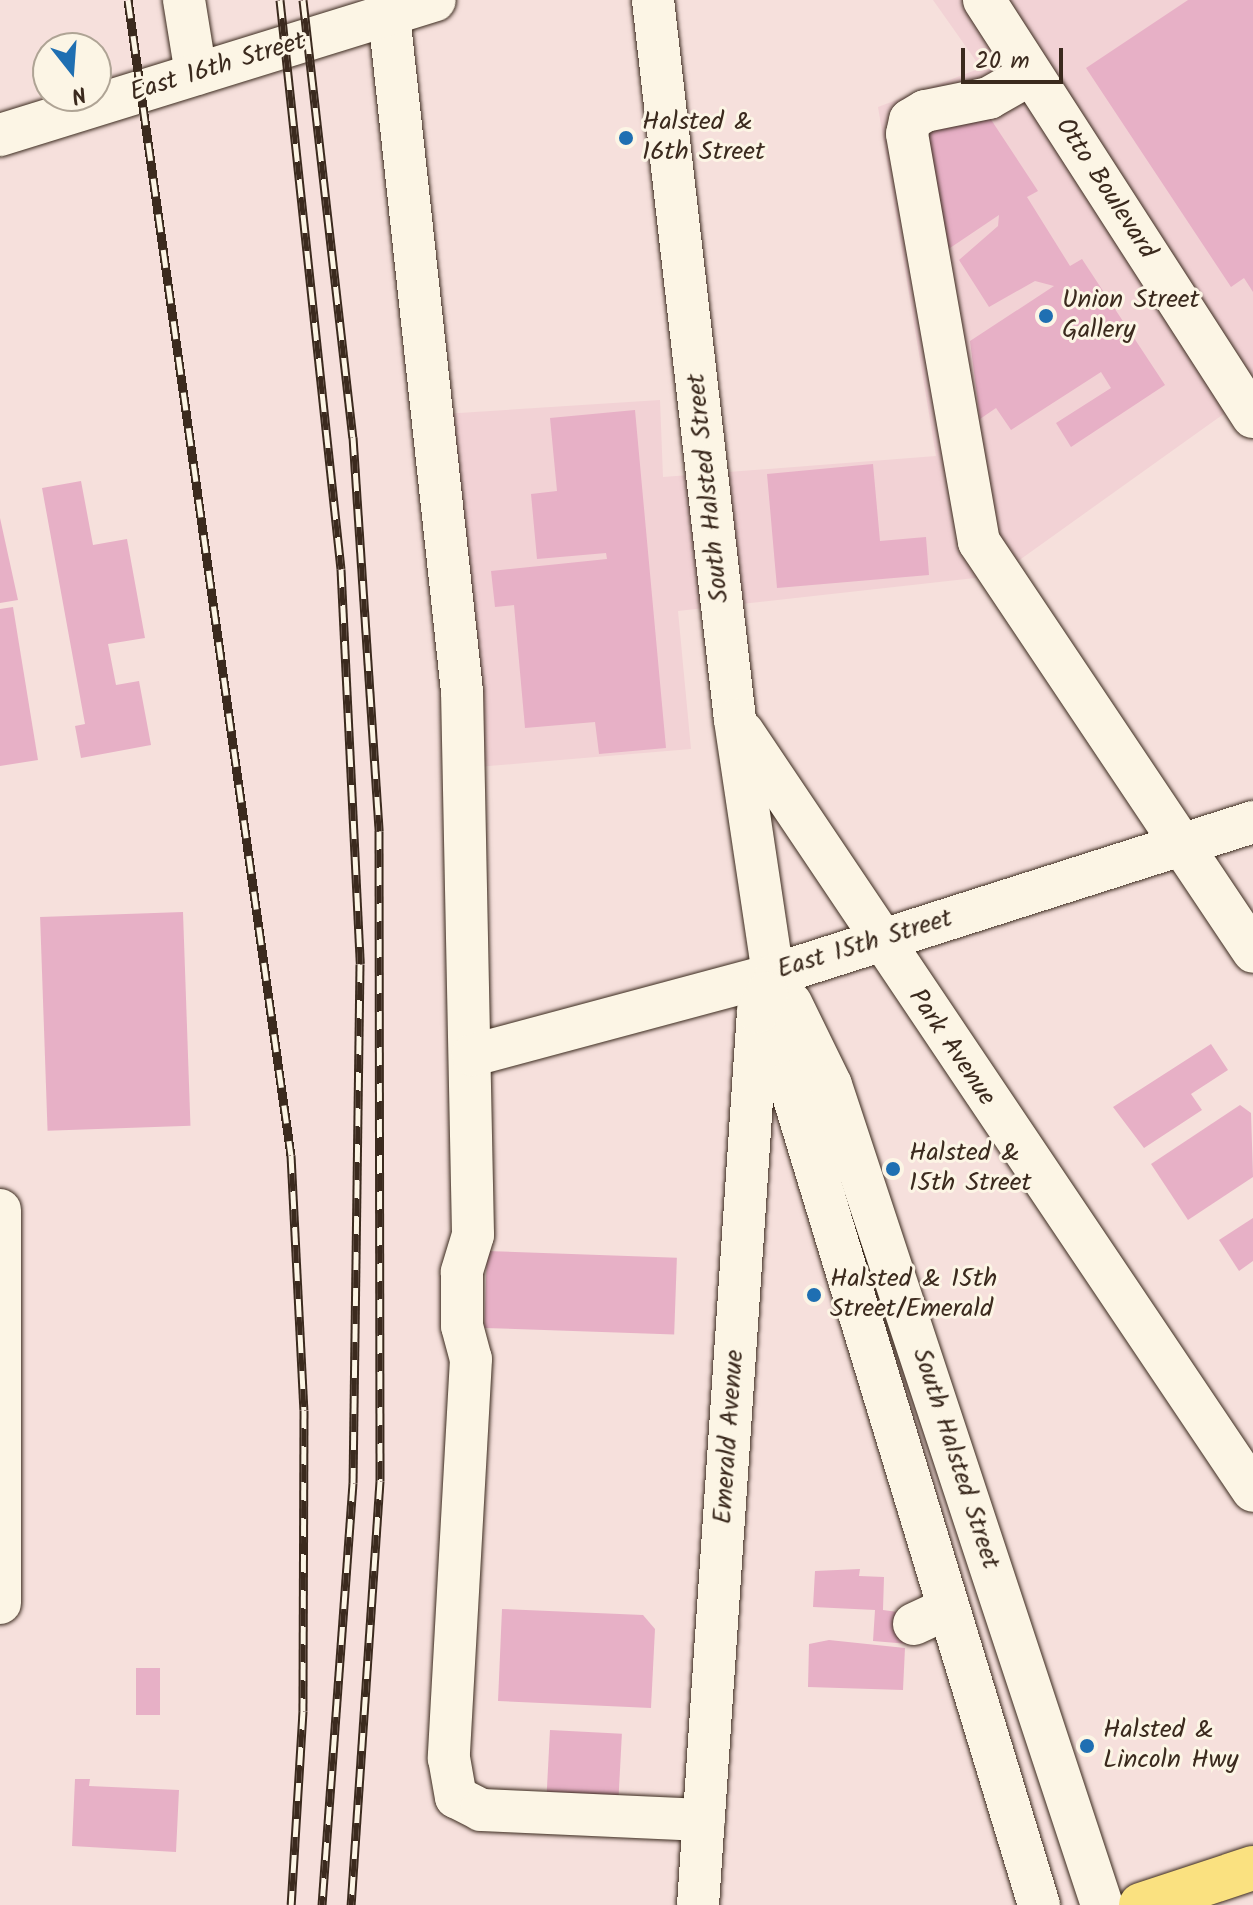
<!DOCTYPE html>
<style>
body{margin:0}
#map{position:relative;width:1253px;height:1905px;overflow:hidden;background:#f6e0dc;font-family:Kalam,sans-serif}
div>[style]{position:absolute}
[style*='--x']{left:calc(var(--x)*1px);top:calc(var(--y)*1px);width:calc(var(--w)*1px);rotate:calc(var(--a)*1deg)}
.built>*{inset:0;background:#f2d2d5}
.building>*{inset:0;background:#e7b0c6;transform-origin:0 0}
.roads{filter:drop-shadow(0 0 2px #3b2a1e) drop-shadow(0 0 2px #3b2a1e)}
.minor>*{height:42px;margin:-21px;padding:0 21px;transform-origin:21px;border-radius:21px;background:#fcf5e5}
.major>*{height:44px;margin:-22px;padding:0 22px;transform-origin:22px;border-radius:22px;background:#fae180}
.rail>*{height:9px;margin-top:-4.5px;transform-origin:0;background:repeating-linear-gradient(90deg,#fcf5e5 0 18px,#3b2a1e 0 36px);box-sizing:border-box;border-block:2px solid #3b2a1e}
.dots>*{width:22px;height:22px;translate:-50% -50%;box-sizing:border-box;border:4px solid #fcf5e5;border-radius:50%}
span{translate:-50% -50%;white-space:nowrap;text-align:center;line-height:1.15;-webkit-text-stroke:6px #fcf5e5;paint-order:stroke}
.street-label{font-size:26px;color:#3b2a1e}
.poi-label{font-size:26px;color:#3b2a1e}
.left{translate:0 -50%;text-align:left}
.north{position:absolute;left:32px;top:32px;width:80px;height:80px;box-sizing:border-box;background:#fcf5e5;border:2px solid #afa495;border-radius:50%;rotate:163deg;font-size:22px;font-weight:700;line-height:32px;text-align:center;color:#3b2a1e}
.north::after{content:'';display:block;margin:auto;width:28px;height:36px;background:#1f6fb2;clip-path:polygon(50% 0,100% 100%,50% 72%,0 100%)}
.scale{position:absolute;left:961px;top:48px;width:102px;height:36px;box-sizing:border-box;border:4px solid #3b2a1e;border-top:0;padding-left:10px;font-size:24px;line-height:28px;white-space:nowrap;color:#3b2a1e;-webkit-text-stroke:6px #fcf5e5;paint-order:stroke}
</style>
<div id="map">
<div class="built">
<div style="clip-path:polygon(933px 0,1253px 0,1253px 393px,1011px 566px,984px 577px,678px 611px,691px 749px,465px 768px,412px 416px,660px 400px,663px 477px,936px 456px,878px 107px,981px 68px)"></div>
</div>
<div class="building">
<div style="clip-path:polygon(1188px 0,1253px 0,1253px 292px,1244px 278px,1231px 287px,1086px 68px)"></div>
<div style="clip-path:polygon(988px 115px,1038px 191px,1027px 197px,1070px 266px,1082px 259px,1165px 385px,1071px 447px,1056px 423px,1111px 388px,1101px 372px,1011px 430px,996px 408px,980px 419px,970px 341px,1054px 286px,1035px 281px,989px 307px,959px 260px,998px 226px,999px 215px,947px 250px,922px 130px)"></div>
<div style="clip-path:polygon(635px 410px,666px 748px,599px 754px,595px 722px,525px 728px,514px 605px,495px 607px,491px 571px,607px 559px,606px 553px,537px 559px,531px 494px,557px 491px,550px 418px)"></div>
<div style="clip-path:polygon(873px 464px,880px 541px,926px 537px,929px 575px,777px 588px,767px 474px)"></div>
<div style="clip-path:polygon(81px 481px,93px 545px,127px 539px,145px 638px,108px 644px,116px 685px,139px 681px,151px 745px,81px 758px,75px 726px,85px 724px,42px 488px)"></div>
<div style="clip-path:polygon(0 518px,18px 600px,0 603px)"></div>
<div style="clip-path:polygon(13px 607px,38px 760px,0 766px,0 609px)"></div>
<div style="left:183px;top:912px;width:214px;height:143px;rotate:88deg"></div>
<div style="clip-path:polygon(1211px 1044px,1228px 1070px,1191px 1094px,1202px 1110px,1144px 1148px,1113px 1107px)"></div>
<div style="clip-path:polygon(1240px 1105px,1251px 1113px,1253px 1177px,1188px 1220px,1151px 1164px)"></div>
<div style="clip-path:polygon(1253px 1218px,1253px 1261px,1239px 1271px,1219px 1240px)"></div>
<div style="left:487px;top:1251px;width:190px;height:77px;rotate:2deg"></div>
<div style="clip-path:polygon(860px 1569px,859px 1576px,884px 1577px,883px 1610px,912px 1614px,909px 1644px,873px 1641px,875px 1610px,813px 1607px,815px 1571px)"></div>
<div style="clip-path:polygon(502px 1609px,643px 1615px,655px 1629px,651px 1708px,498px 1701px)"></div>
<div style="clip-path:polygon(829px 1640px,905px 1648px,903px 1690px,808px 1687px,809px 1644px)"></div>
<div style="left:136px;top:1668px;width:24px;height:47px"></div>
<div style="left:550px;top:1730px;width:72px;height:63px;rotate:3deg"></div>
<div style="clip-path:polygon(75px 1779px,90px 1779px,89px 1786px,179px 1790px,176px 1852px,72px 1846px)"></div>
</div>
<div class="roads">
<div class="minor">
<div style="--x:184;--y:0;--w:75;--a:80.8"></div>
<div style="--x:653;--y:0;--w:725;--a:83.5"></div>
<div style="--x:735;--y:720;--w:366;--a:81.5"></div>
<div style="--x:789;--y:1082;--w:860;--a:73.1"></div>
<div style="--x:984;--y:0;--w:496;--a:57.2"></div>
<div style="--x:389;--y:15;--w:680;--a:83.84"></div>
<div style="--x:462;--y:691;--w:544;--a:88.84"></div>
<div style="--x:473;--y:1235;--w:39;--a:107"></div>
<div style="--x:462;--y:1272;--w:54;--a:90"></div>
<div style="--x:462;--y:1326;--w:34;--a:75"></div>
<div style="--x:471;--y:1359;--w:400;--a:93.2"></div>
<div style="--x:449;--y:1758;--w:40;--a:80"></div>
<div style="--x:456;--y:1797;--w:28;--a:27"></div>
<div style="--x:481;--y:1810;--w:223;--a:2.6"></div>
<div style="--x:1031;--y:74;--w:48;--a:150.3"></div>
<div style="--x:989;--y:98;--w:65;--a:168.5"></div>
<div style="--x:925;--y:111;--w:17;--a:149"></div>
<div style="--x:910;--y:120;--w:14;--a:102"></div>
<div style="--x:907;--y:134;--w:414;--a:80"></div>
<div style="--x:979;--y:542;--w:493;--a:56.2"></div>
<div style="--x:0;--y:135;--w:455;--a:-17.2"></div>
<div style="--x:743;--y:732;--w:914;--a:56.1"></div>
<div style="--x:791;--y:1003;--w:91;--a:64"></div>
<div style="--x:831;--y:1085;--w:864;--a:71.71"></div>
<div style="--x:473;--y:1055;--w:314;--a:-15"></div>
<div style="--x:776;--y:974;--w:501;--a:-17.67"></div>
<div style="--x:0;--y:1210;--w:393;--a:90"></div>
<div style="--x:914;--y:1624;--w:38;--a:-25"></div>
<div style="--x:698;--y:1905;--w:895;--a:-86.16"></div>
<div style="--x:758;--y:1012;--w:21;--a:-65"></div>
</div>
<div class="major">
<div style="--x:1141;--y:1905;--w:118;--a:-18.3"></div>
</div>
</div>
<div class="rail">
<div style="--x:128;--y:0;--w:1166;--a:81.97"></div>
<div style="--x:291;--y:1155;--w:255;--a:87.1"></div>
<div style="--x:304;--y:1410;--w:301;--a:90.2"></div>
<div style="--x:303;--y:1711;--w:194;--a:93.5"></div>
<div style="--x:280;--y:0;--w:572;--a:83.88"></div>
<div style="--x:341;--y:569;--w:395;--a:87.2"></div>
<div style="--x:360;--y:964;--w:519;--a:90.77"></div>
<div style="--x:353;--y:1483;--w:423;--a:94.2"></div>
<div style="--x:303;--y:0;--w:440;--a:83.5"></div>
<div style="--x:353;--y:437;--w:395;--a:86.2"></div>
<div style="--x:379;--y:831;--w:650;--a:89.91"></div>
<div style="--x:380;--y:1481;--w:425;--a:93.9"></div>
</div>
<div class="dots">
<div style="left:626px;top:138px;background:#1f6fb2"></div>
<div style="left:1046px;top:316px;background:#1f6fb2"></div>
<div style="left:893px;top:1169px;background:#1f6fb2"></div>
<div style="left:814px;top:1295px;background:#1f6fb2"></div>
<div style="left:1087px;top:1746px;background:#1f6fb2"></div>
</div>
<div class="street-label">
<span style="left:218px;top:68px;rotate:-17deg">East 16th Street</span>
<span style="left:1105px;top:189px;rotate:57deg">Otto Boulevard</span>
<span style="left:709px;top:488px;rotate:-96deg">South Halsted Street</span>
<span style="left:865px;top:945px;rotate:-17deg">East 15th Street</span>
<span style="left:951px;top:1048px;rotate:56deg">Park Avenue</span>
<span style="left:730px;top:1437px;rotate:-86deg">Emerald Avenue</span>
<span style="left:955px;top:1459px;rotate:72deg">South Halsted Street</span>
</div>
<div class="poi-label">
<span class="left" style="left:642px;top:138px">Halsted &amp;<br>16th Street</span>
<span class="left" style="left:1062px;top:316px">Union Street<br>Gallery</span>
<span class="left" style="left:909px;top:1169px">Halsted &amp;<br>15th Street</span>
<span class="left" style="left:830px;top:1295px">Halsted &amp; 15th<br>Street/Emerald</span>
<span class="left" style="left:1103px;top:1746px">Halsted &amp;<br>Lincoln Hwy</span>
</div>
<div class="north">N</div>
<div class="scale">20 m</div>
</div>
